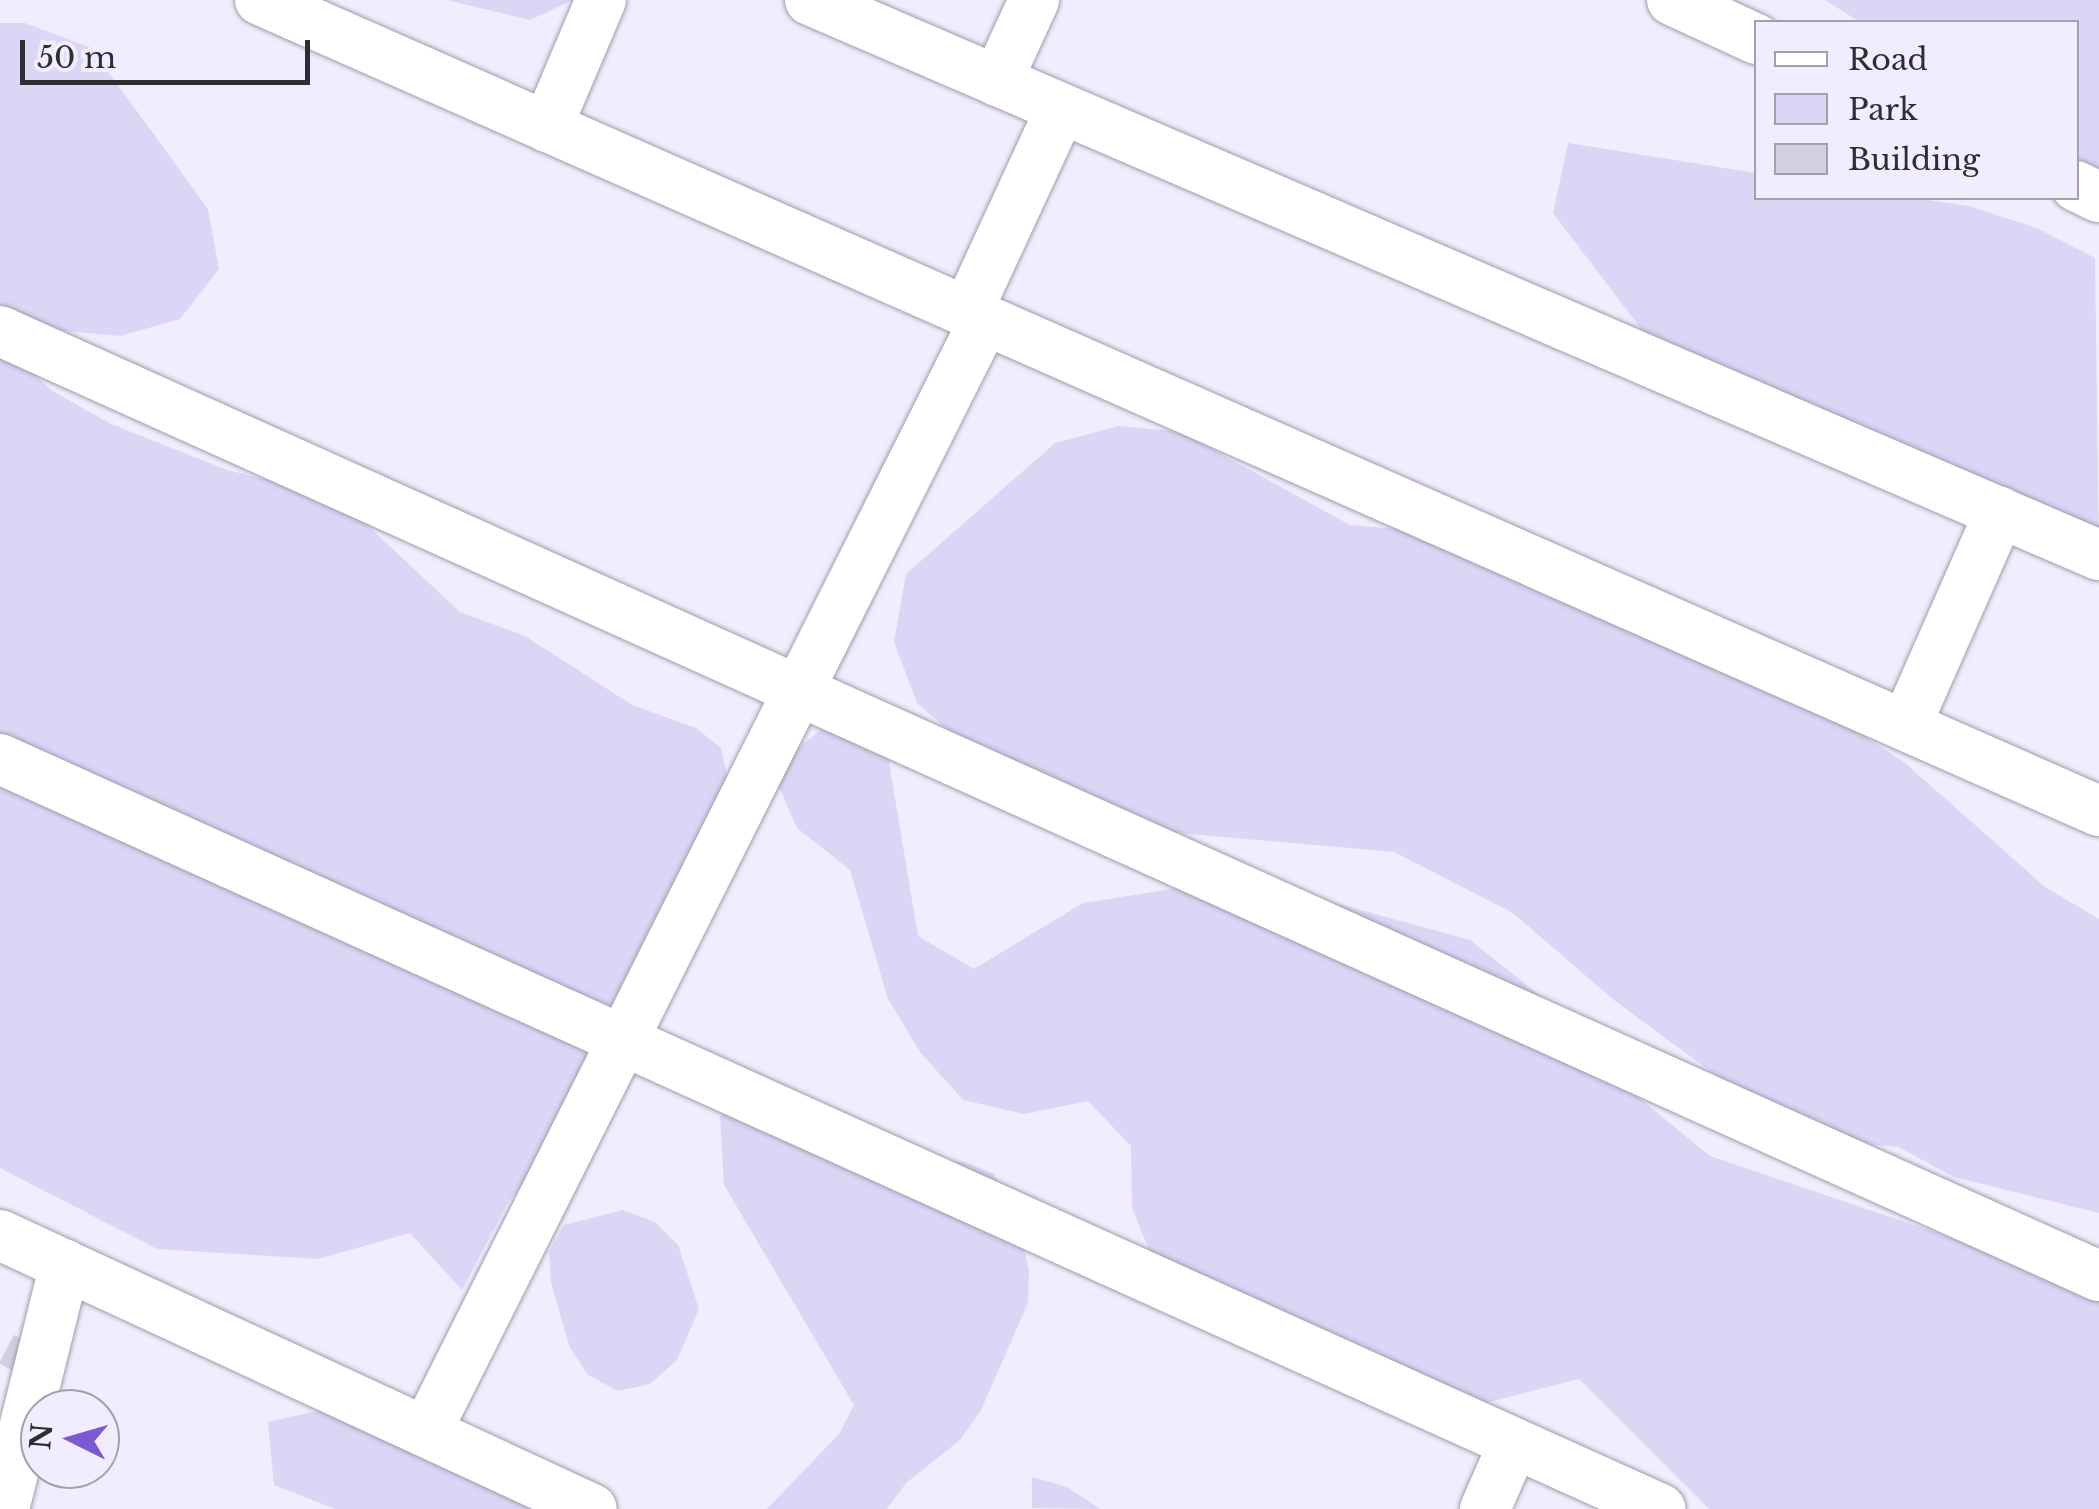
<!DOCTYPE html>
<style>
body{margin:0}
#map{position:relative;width:2099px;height:1509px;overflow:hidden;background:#f0edfe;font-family:"Libre Baskerville",serif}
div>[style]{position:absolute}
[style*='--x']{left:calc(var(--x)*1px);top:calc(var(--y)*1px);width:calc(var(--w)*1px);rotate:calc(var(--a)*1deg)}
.green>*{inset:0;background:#dbd5f6}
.building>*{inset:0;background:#d2cfdf;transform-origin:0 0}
.roads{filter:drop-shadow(0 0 2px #9f9dac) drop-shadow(0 0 2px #9f9dac)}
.minor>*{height:50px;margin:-25px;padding:0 25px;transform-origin:25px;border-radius:25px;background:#fff}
span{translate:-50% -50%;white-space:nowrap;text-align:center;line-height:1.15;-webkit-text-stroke:10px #f0edfe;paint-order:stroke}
.legend{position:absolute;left:1754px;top:20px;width:325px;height:180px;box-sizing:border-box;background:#f0edfe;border:2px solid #a2a0ad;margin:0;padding:12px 18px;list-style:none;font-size:30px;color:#2e2d33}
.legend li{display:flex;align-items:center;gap:20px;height:50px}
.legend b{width:50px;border:2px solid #a2a0ad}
.north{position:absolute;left:20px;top:1389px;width:100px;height:100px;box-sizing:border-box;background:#f0edfe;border:2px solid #a2a0ad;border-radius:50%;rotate:275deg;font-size:28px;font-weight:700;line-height:40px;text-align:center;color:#2e2d33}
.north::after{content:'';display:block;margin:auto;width:35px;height:45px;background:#7e58d2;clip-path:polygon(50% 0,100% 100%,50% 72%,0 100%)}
.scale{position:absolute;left:20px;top:40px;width:290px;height:45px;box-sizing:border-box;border:5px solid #2e2d33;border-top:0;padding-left:12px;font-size:30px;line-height:35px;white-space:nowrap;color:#2e2d33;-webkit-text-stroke:8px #f0edfe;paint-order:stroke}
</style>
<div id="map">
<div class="green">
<div style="clip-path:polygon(447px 0,573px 0,530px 20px)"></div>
<div style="clip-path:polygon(1825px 0,2099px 0,2099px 178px,2077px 171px,2076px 22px,1860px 22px)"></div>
<div style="clip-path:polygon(0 23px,25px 23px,91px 48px,208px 209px,219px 269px,180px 319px,120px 336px,54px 330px,0 310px)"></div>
<div style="clip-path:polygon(1568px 143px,1756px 173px,1756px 198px,1915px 198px,1968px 206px,2037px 228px,2095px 258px,2099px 550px,1648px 338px,1553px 213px)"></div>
<div style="clip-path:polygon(0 341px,51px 390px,109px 423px,227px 470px,336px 496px,460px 612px,525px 636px,632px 705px,696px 728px,721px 748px,728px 780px,593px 1103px,507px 1204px,462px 1290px,410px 1233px,318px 1259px,157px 1249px,0 1168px)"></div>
<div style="clip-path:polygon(1119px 426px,1181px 432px,1350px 525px,1477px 536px,1830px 714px,1904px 762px,2045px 887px,2099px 919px,2099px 1213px,1954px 1177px,1898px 1147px,1833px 1141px,1772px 1117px,1614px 1000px,1513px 913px,1394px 852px,1133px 829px,1018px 791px,917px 703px,894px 642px,906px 574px,1055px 443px)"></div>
<div style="clip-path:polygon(821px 730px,885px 738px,918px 936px,974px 969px,1083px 903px,1210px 883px,1284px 889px,1470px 940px,1572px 1021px,1611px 1075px,1710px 1156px,1970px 1244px,2099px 1277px,2099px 1509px,1709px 1509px,1579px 1379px,1450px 1412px,1155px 1264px,1132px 1208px,1131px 1146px,1088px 1101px,1024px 1114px,963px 1100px,920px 1052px,888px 999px,850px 870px,797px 828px,771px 769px)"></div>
<div style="clip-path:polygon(748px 1101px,904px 1156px,965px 1162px,994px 1174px,1013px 1206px,1029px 1269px,1028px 1303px,981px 1410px,960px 1440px,906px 1483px,887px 1509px,767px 1509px,839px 1434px,854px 1405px,724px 1185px,720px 1116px)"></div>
<div style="clip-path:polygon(623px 1210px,655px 1222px,678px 1245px,699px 1309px,677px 1360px,650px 1384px,618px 1391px,588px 1375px,570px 1348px,551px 1283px,549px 1252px,564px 1225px)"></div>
<div style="clip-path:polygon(331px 1408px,568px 1509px,335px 1509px,274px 1485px,268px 1422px)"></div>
<div style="clip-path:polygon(1032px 1477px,1067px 1487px,1100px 1509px,1032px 1508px)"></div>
</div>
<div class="building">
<div style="left:14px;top:1335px;width:26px;height:32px;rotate:28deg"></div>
</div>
<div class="roads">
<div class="minor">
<div style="--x:260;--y:0;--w:2010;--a:23.8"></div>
<div style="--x:810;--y:0;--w:1403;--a:23.3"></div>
<div style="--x:1672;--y:0;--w:93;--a:24.9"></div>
<div style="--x:997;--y:81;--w:89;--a:-65.4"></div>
<div style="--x:547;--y:127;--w:138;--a:-67"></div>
<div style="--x:2076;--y:186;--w:25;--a:26"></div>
<div style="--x:967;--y:312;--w:224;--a:-65.2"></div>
<div style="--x:0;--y:331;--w:2302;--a:24.24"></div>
<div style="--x:1906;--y:725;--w:233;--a:-66.2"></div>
<div style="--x:0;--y:759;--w:1822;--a:24.31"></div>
<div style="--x:0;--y:1235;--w:652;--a:24.84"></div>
<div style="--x:426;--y:1432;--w:1245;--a:-63.33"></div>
<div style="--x:4;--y:1509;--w:252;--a:-76"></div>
<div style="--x:1485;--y:1509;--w:72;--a:-66.3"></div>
</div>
</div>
<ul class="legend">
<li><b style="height:12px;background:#fff"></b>Road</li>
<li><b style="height:28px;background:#dbd5f6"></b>Park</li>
<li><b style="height:28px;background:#d2cfdf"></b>Building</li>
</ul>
<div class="north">N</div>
<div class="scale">50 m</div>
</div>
